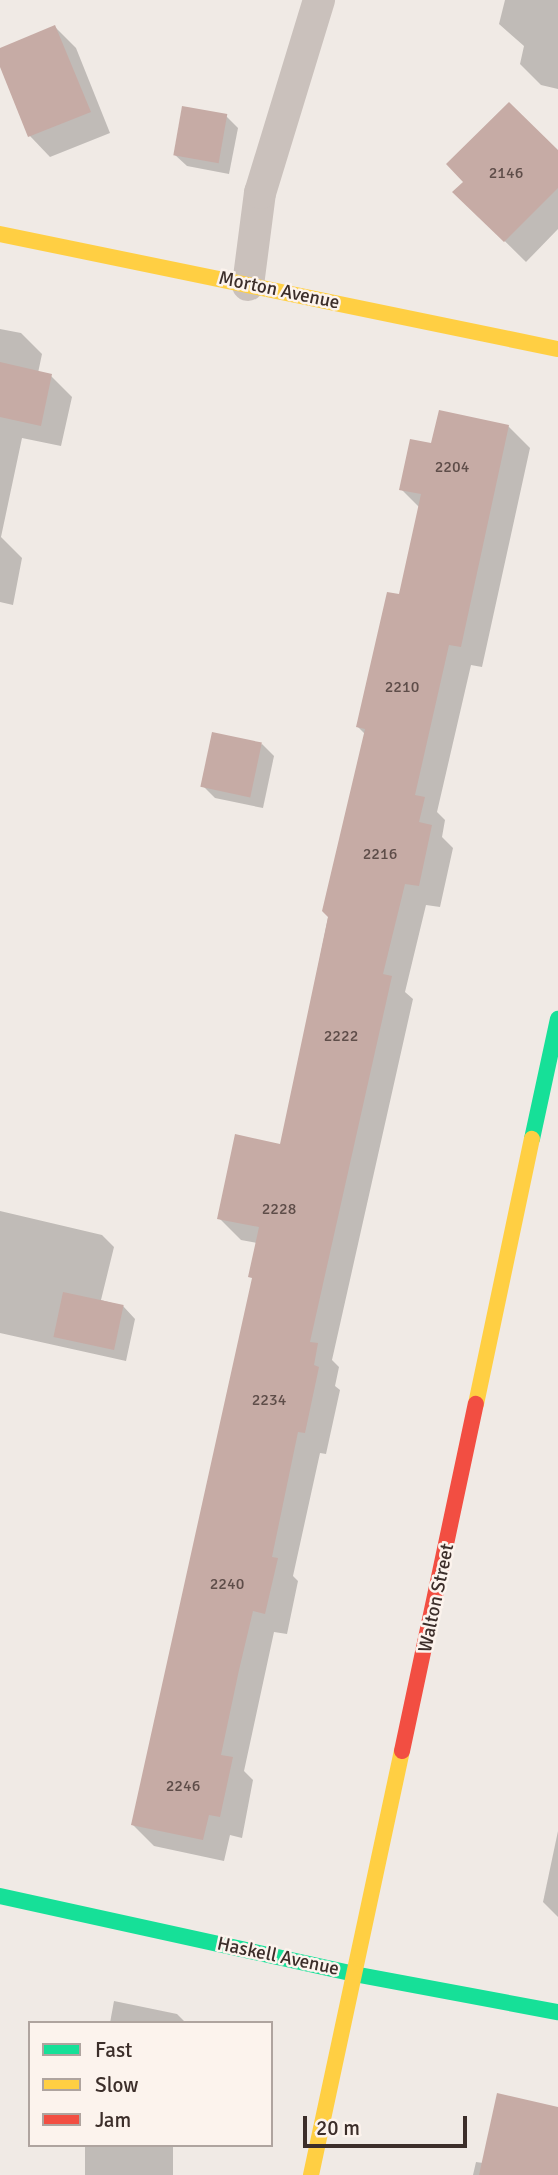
<!DOCTYPE html>
<style>
body{margin:0}
#map{position:relative;width:558px;height:2175px;overflow:hidden;background:#f0eae5;font-family:Signika,sans-serif}
div>[style]{position:absolute}
[style*='--x']{left:calc(var(--x)*1px);top:calc(var(--y)*1px);width:calc(var(--w)*1px);rotate:calc(var(--a)*1deg)}
.shadow>*{inset:0;background:#0003;transform-origin:0 0}
.building>*{inset:0;background:#c6aba5;transform-origin:0 0}
.lane>*{height:32px;margin:-16px;padding:0 16px;transform-origin:16px;border-radius:16px;background:#cac1bc}
.fast>*{height:16px;margin:-8px;padding:0 8px;transform-origin:8px;border-radius:8px;background:#16e098}
.slow>*{height:16px;margin:-8px;padding:0 8px;transform-origin:8px;border-radius:8px;background:#ffcf43}
.jam>*{height:16px;margin:-8px;padding:0 8px;transform-origin:8px;border-radius:8px;background:#f24e42}
span{translate:-50% -50%;white-space:nowrap;text-align:center;line-height:1.15;-webkit-text-stroke:5px #fcf3ed;paint-order:stroke}
.number-label{font-size:16px;color:#5e4d49}
.number-label span{-webkit-text-stroke-width:0}
.street-label{font-size:19px;color:#3c2e2a}
.legend{position:absolute;left:28px;top:2021px;width:245px;height:126px;box-sizing:border-box;background:#fcf3ed;border:2px solid #afa49f;margin:0;padding:9px 12px;list-style:none;font-size:21px;color:#3c2e2a}
.legend li{display:flex;align-items:center;gap:14px;height:35px}
.legend b{width:35px;border:2px solid #afa49f}
.scale{position:absolute;left:303px;top:2116px;width:164px;height:32px;box-sizing:border-box;border:4px solid #3c2e2a;border-top:0;padding-left:9px;font-size:21px;line-height:24px;white-space:nowrap;color:#3c2e2a;-webkit-text-stroke:5px #fcf3ed;paint-order:stroke}
</style>
<div id="map">
<div class="shadow">
<div style="clip-path:polygon(505px 0,558px 0,558px 89px,541px 85px,520px 64px,524px 46px,499px 24px)"></div>
<div style="clip-path:polygon(55px 27px,76px 48px,110px 133px,50px 157px,30px 136px,0 62px,0 49px)"></div>
<div style="clip-path:polygon(226px 116px,238px 128px,229px 174px,187px 166px,174px 154px)"></div>
<div style="clip-path:polygon(558px 153px,558px 229px,526px 262px,455px 192px)"></div>
<div style="clip-path:polygon(0 329px,21px 333px,42px 354px,38px 373px,51px 376px,72px 397px,61px 446px,22px 438px,1px 537px,22px 558px,13px 605px,0 602px)"></div>
<div style="clip-path:polygon(508px 426px,530px 448px,482px 667px,471px 665px,437px 812px,445px 820px,442px 837px,453px 848px,440px 907px,426px 905px,405px 992px,413px 999px,332px 1360px,339px 1367px,335px 1386px,340px 1390px,326px 1454px,320px 1453px,293px 1576px,298px 1581px,287px 1634px,274px 1632px,244px 1771px,253px 1780px,242px 1838px,230px 1835px,224px 1861px,154px 1846px,133px 1825px,253px 1279px,257px 1243px,241px 1240px,219px 1218px,282px 1146px,365px 734px,358px 727px,400px 596px,420px 508px,401px 489px,433px 446px)"></div>
<div style="clip-path:polygon(262px 744px,274px 756px,263px 808px,215px 798px,203px 786px)"></div>
<div style="clip-path:polygon(0 1211px,102px 1235px,114px 1247px,101px 1300px,123px 1306px,135px 1319px,126px 1361px,0 1333px)"></div>
<div style="clip-path:polygon(558px 1831px,558px 1917px,543px 1902px)"></div>
<div style="clip-path:polygon(114px 2001px,177px 2014px,186px 2023px,110px 2023px)"></div>
<div style="clip-path:polygon(558px 2109px,558px 2175px,473px 2175px,476px 2162px,483px 2163px)"></div>
<div style="left:85px;top:2145px;width:88px;height:31px"></div>
</div>
<div class="building">
<div style="clip-path:polygon(55px 25px,91px 112px,28px 137px,0 67px,0 48px)"></div>
<div style="clip-path:polygon(509px 102px,558px 150px,558px 188px,504px 242px,452px 192px,463px 182px,446px 164px)"></div>
<div style="left:182px;top:106px;width:46px;height:50px;rotate:10deg"></div>
<div style="clip-path:polygon(0 362px,52px 374px,41px 426px,0 417px)"></div>
<div style="clip-path:polygon(439px 410px,509px 425px,461px 647px,449px 645px,415px 795px,425px 797px,419px 822px,432px 825px,419px 886px,405px 884px,383px 974px,392px 976px,310px 1342px,318px 1343px,314px 1365px,319px 1367px,305px 1433px,298px 1432px,272px 1557px,278px 1558px,265px 1614px,253px 1611px,239px 1670px,221px 1755px,233px 1757px,220px 1817px,209px 1815px,203px 1840px,131px 1825px,252px 1278px,248px 1277px,259px 1227px,217px 1219px,235px 1134px,280px 1144px,328px 917px,322px 911px,365px 729px,356px 727px,387px 592px,399px 594px,421px 494px,399px 490px,410px 439px,431px 443px)"></div>
<div style="left:212px;top:732px;width:51px;height:56px;rotate:12deg"></div>
<div style="left:63px;top:1292px;width:62px;height:46px;rotate:12deg"></div>
<div style="clip-path:polygon(497px 2093px,558px 2107px,558px 2175px,479px 2175px)"></div>
</div>
<div class="lane">
<div style="--x:248;--y:285;--w:93;--a:-82.6"></div>
<div style="--x:260;--y:193;--w:202;--a:-73"></div>
</div>
<div class="fast">
<div style="--x:532;--y:1139;--w:123;--a:-77.8"></div>
<div style="--x:0;--y:1896;--w:362;--a:12.4"></div>
<div style="--x:354;--y:1974;--w:208;--a:10.6"></div>
</div>
<div class="slow">
<div style="--x:0;--y:234;--w:570;--a:11.65"></div>
<div style="--x:476;--y:1404;--w:271;--a:-78.1"></div>
<div style="--x:311;--y:2175;--w:434;--a:-77.9"></div>
</div>
<div class="jam">
<div style="--x:402;--y:1751;--w:355;--a:-78"></div>
</div>
<div class="number-label">
<span style="left:506px;top:173px">2146</span>
<span style="left:452px;top:467px">2204</span>
<span style="left:402px;top:687px">2210</span>
<span style="left:380px;top:854px">2216</span>
<span style="left:341px;top:1036px">2222</span>
<span style="left:279px;top:1209px">2228</span>
<span style="left:269px;top:1400px">2234</span>
<span style="left:227px;top:1584px">2240</span>
<span style="left:183px;top:1786px">2246</span>
</div>
<div class="street-label">
<span style="left:279px;top:291px;rotate:12deg">Morton Avenue</span>
<span style="left:437px;top:1598px;rotate:-78deg">Walton Street</span>
<span style="left:278px;top:1957px;rotate:12deg">Haskell Avenue</span>
</div>
<ul class="legend">
<li><b style="height:9px;background:#16e098"></b>Fast</li>
<li><b style="height:9px;background:#ffcf43"></b>Slow</li>
<li><b style="height:9px;background:#f24e42"></b>Jam</li>
</ul>
<div class="scale">20 m</div>
</div>
